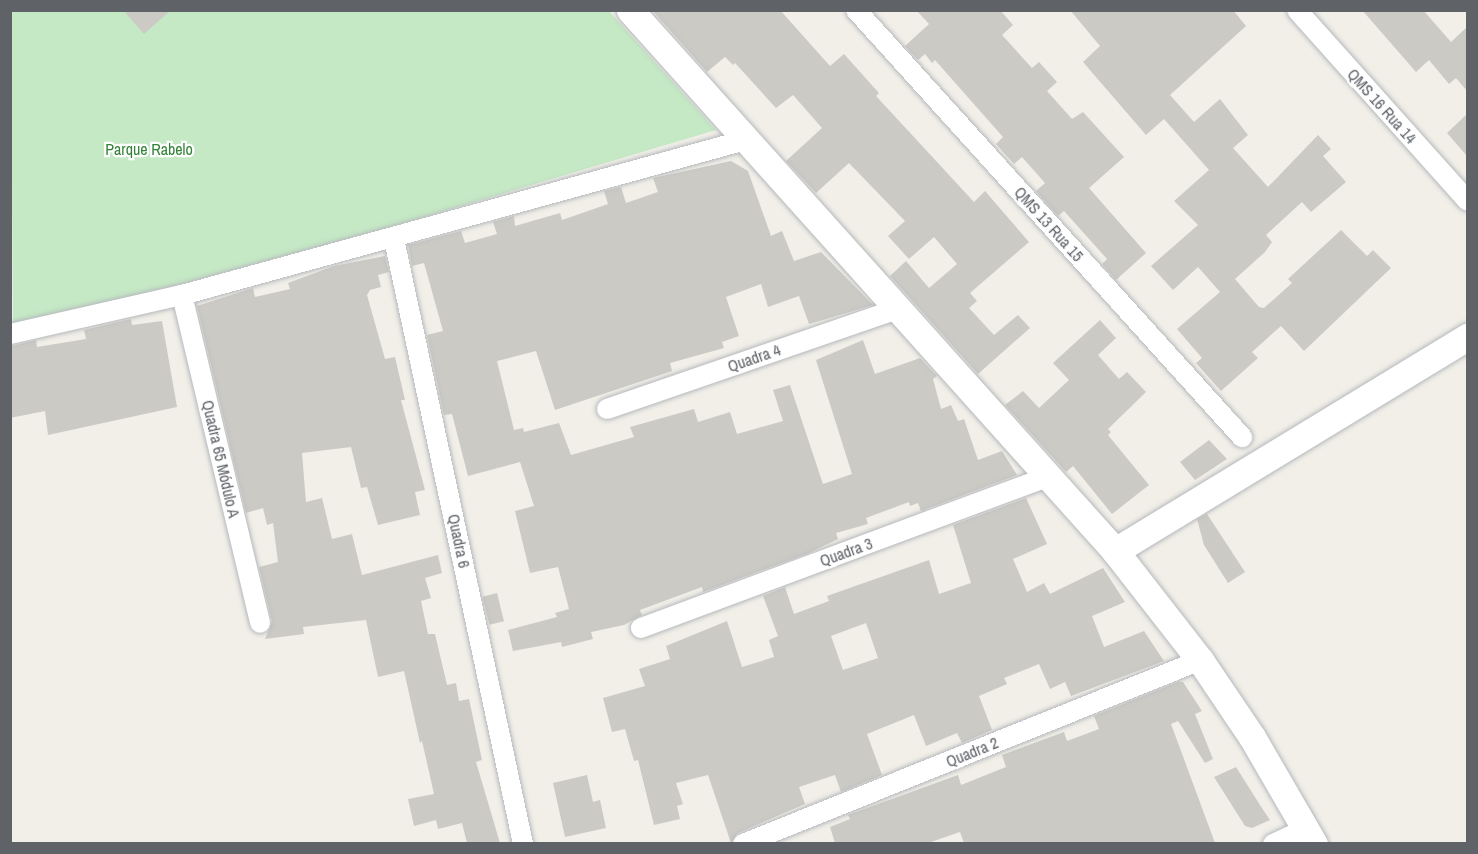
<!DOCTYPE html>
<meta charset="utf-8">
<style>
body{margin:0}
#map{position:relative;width:1478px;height:854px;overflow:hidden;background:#f1efe8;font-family:"Archivo Narrow",sans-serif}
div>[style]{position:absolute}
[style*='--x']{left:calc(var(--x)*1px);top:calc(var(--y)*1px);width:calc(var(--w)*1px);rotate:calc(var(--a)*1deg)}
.green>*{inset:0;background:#c5e8c5}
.building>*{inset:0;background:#cccac5;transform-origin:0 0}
.roads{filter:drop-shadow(0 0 2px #b5b8bc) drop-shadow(0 0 2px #b5b8bc)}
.street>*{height:20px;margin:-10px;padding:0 10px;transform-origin:10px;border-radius:10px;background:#fff}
.secondary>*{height:27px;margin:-13.5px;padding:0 13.5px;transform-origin:13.5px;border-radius:13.5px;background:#fff}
span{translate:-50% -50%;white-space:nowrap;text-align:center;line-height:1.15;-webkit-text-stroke:4.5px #fff;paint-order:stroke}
.street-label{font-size:16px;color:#5f6368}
.park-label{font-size:16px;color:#348238}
.frame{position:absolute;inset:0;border:12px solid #5f6368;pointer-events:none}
</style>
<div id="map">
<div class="green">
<div style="clip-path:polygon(11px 11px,609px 11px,716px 130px,401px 224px,13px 330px)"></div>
</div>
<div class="building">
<div style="clip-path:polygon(123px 10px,171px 10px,144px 34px)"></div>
<div style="clip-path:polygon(652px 10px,780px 10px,830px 66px,844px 54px,879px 93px,876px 96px,974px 202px,985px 191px,1029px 242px,970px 293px,977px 301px,969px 308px,994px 335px,1018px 315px,1030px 328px,978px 374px,890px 276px,906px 261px,929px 288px,957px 264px,934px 237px,909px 259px,888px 236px,905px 221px,849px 163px,816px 193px,786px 161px,822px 128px,793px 95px,776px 108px,735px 63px,733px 65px,725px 57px,707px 72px)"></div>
<div style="clip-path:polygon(916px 10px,1000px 10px,1013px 25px,1002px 35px,1032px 68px,1039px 62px,1057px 82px,1047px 91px,1072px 119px,1083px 112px,1124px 157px,1089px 188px,1146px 253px,1116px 280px,1102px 264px,1107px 259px,1064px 211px,1058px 216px,1036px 191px,1045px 183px,1022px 157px,1014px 164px,996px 144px,1003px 137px,935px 60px,932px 63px,925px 54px,918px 60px,905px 46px,929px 24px)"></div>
<div style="clip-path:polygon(1070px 10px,1233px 10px,1246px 26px,1170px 95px,1194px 122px,1220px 99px,1248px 135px,1233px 148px,1268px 187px,1318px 135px,1331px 149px,1323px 156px,1346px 182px,1311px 212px,1302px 202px,1266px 235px,1272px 242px,1265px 252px,1235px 279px,1259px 307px,1264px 308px,1292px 283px,1288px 279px,1341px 230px,1367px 256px,1373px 250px,1391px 268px,1304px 351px,1281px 326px,1252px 352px,1258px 358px,1221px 391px,1196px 363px,1202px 358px,1177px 329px,1220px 292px,1198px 267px,1173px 290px,1151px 266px,1198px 225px,1174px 201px,1209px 170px,1164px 119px,1146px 135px,1083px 62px,1100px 46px)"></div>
<div style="clip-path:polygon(1362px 10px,1423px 10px,1451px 42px,1467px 27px,1467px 91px,1456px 78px,1449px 84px,1429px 60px,1416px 72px)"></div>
<div style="clip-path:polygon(1467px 114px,1467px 156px,1447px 133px)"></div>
<div style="clip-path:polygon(731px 161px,748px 171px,771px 236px,782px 231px,794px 261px,821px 252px,873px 305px,809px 324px,799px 296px,768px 307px,761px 284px,726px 297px,739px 336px,722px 342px,724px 348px,670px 363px,672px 371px,555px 410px,536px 351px,497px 361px,514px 430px,523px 428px,524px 432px,559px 423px,571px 455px,634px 437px,630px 427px,694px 409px,698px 422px,730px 412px,737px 434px,783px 421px,773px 390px,790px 385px,823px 484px,852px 474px,816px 360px,863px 340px,875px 374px,920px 358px,937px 376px,933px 379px,941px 409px,951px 405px,958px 421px,964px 419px,978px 460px,1002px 451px,1017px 475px,921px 511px,918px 503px,910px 506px,909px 502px,866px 518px,868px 524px,836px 533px,838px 539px,809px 553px,703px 592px,702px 587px,640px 610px,642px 615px,624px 625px,591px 632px,593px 639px,562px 647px,561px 642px,513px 651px,508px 630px,557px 617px,555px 613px,569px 609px,558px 567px,530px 573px,515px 511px,534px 506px,520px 462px,468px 476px,452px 414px,444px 415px,427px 335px,443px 331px,424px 263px,412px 266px,408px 245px,461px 231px,465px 243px,497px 234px,493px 222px,514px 216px,515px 226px,560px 213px,562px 220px,608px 204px,604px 191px,621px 187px,626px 203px,658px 192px,653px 178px)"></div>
<div style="clip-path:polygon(385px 256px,389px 272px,378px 275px,381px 287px,370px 290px,367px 295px,385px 359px,395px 357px,405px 400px,401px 400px,425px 490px,415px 492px,420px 515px,378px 525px,367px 487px,361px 488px,351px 447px,302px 453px,306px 502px,322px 498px,332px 539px,352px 534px,362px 575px,438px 555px,442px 573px,425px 578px,431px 598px,421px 601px,428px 634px,435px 634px,447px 685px,456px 683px,459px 701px,469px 699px,482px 760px,476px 762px,500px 843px,467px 843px,462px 823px,438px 829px,436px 820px,414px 826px,408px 799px,434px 794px,422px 741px,420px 743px,404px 671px,378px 677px,366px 620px,303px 627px,304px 634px,265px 639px,272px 621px,259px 567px,278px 562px,273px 523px,267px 525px,263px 508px,246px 513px,197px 306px,253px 288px,255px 297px,290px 289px,288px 283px,334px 266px)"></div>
<div style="clip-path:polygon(131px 319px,132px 325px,162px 321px,177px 407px,48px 435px,45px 411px,10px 418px,12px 346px,36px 340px,37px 347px,86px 339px,84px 330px)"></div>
<div style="clip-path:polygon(1100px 320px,1116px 338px,1098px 355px,1119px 379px,1127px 372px,1146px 392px,1108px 429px,1111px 432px,1108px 435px,1149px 485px,1112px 514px,1073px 466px,1066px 472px,1005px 405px,1023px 391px,1039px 408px,1069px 380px,1053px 363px)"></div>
<div style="clip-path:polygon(1209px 440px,1227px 459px,1195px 480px,1180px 462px)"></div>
<div style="clip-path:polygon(evenodd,1026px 498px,1047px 544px,1013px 559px,1027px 592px,1044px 583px,1050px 594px,1103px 568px,1125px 602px,1092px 616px,1104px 647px,1144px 631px,1164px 661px,1071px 696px,1065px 682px,1050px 689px,1039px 664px,1004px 678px,1007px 684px,979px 696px,992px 730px,962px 743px,957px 733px,926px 746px,914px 715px,867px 734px,882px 775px,841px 792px,835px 775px,799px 787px,805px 804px,738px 833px,731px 843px,708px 775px,676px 783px,683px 804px,677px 806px,680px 819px,654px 825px,638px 760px,634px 761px,625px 729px,612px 732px,603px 698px,645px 686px,639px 669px,670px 659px,666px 646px,727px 621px,742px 667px,774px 657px,769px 640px,778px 636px,763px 596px,785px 587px,794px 614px,829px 601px,827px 596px,929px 560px,939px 594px,971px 583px,953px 525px,1026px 498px,866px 623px,878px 658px,843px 670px,831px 636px,866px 623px)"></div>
<div style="clip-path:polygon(1207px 514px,1245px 572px,1228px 583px,1204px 545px,1197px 519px)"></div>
<div style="left:497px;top:593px;width:29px;height:15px;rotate:76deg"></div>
<div style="clip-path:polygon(1178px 682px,1183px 682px,1202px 711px,1195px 714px,1213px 759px,1205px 763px,1178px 721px,1171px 724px,1215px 843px,964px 843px,960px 832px,928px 843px,835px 843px,830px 827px,850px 819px,848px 815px,958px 775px,961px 785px,1006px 767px,1002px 755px,1064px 732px,1067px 741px,1099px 729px,1094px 716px)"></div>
<div style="clip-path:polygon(1236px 767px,1260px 805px,1270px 820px,1252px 828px,1245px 826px,1214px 777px)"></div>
<div style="clip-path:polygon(587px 775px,593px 802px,600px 800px,606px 828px,565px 837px,553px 783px)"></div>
</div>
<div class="roads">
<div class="street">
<div style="--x:856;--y:10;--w:576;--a:47.89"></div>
<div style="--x:1297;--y:10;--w:256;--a:48.2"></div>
<div style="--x:394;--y:239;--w:619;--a:77.96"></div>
<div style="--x:182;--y:295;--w:337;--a:76.6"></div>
<div style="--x:10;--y:334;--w:176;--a:-12.8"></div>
<div style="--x:182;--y:295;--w:588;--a:-15.38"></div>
<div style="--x:607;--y:409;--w:311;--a:-19"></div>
<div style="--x:641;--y:628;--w:436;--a:-20.4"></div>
<div style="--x:743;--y:844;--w:493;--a:-21.9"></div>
<div style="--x:1273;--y:844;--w:38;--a:-25"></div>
</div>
<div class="secondary">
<div style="--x:630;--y:10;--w:727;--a:48.12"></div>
<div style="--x:1115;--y:551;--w:138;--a:52.1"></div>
<div style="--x:1200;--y:660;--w:93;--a:56"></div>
<div style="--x:1252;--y:737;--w:124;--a:59.9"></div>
<div style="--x:1115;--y:551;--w:413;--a:-31.3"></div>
</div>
</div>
<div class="street-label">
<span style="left:1382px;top:106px;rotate:48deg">QMS 16 Rua 14</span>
<span style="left:1049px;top:224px;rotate:48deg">QMS 13 Rua 15</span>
<span style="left:754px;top:358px;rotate:-19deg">Quadra 4</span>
<span style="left:221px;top:459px;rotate:77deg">Quadra 65 Módulo A</span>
<span style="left:459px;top:541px;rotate:78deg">Quadra 6</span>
<span style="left:846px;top:552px;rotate:-20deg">Quadra 3</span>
<span style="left:972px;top:752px;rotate:-22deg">Quadra 2</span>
</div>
<div class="park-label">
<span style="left:149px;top:149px">Parque Rabelo</span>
</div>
<div class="frame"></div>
</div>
